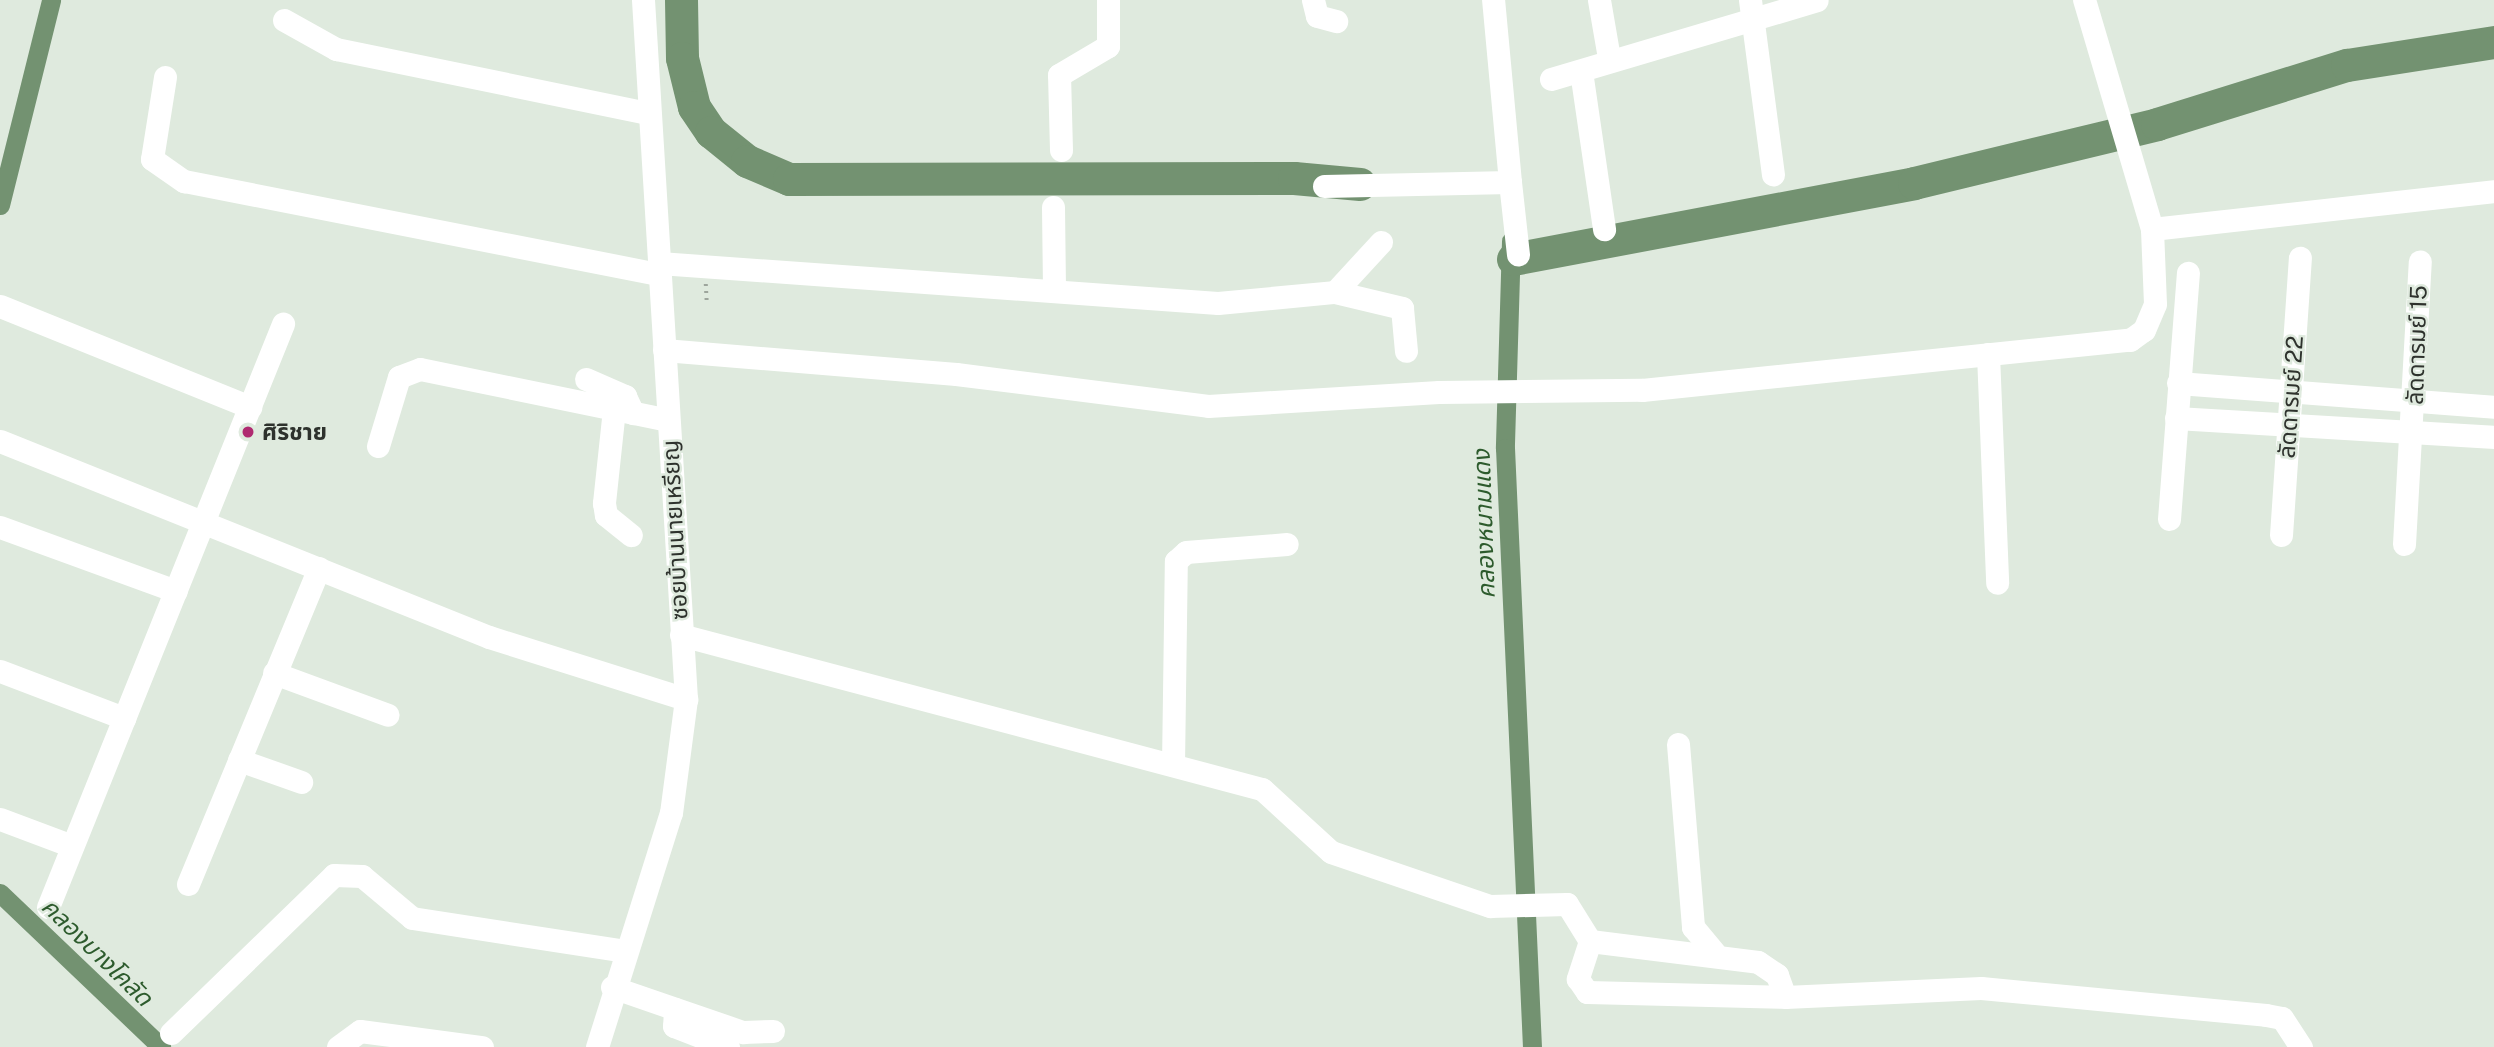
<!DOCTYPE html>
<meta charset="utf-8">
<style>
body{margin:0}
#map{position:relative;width:2494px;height:1047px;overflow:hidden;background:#dfeade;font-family:"Public Sans","Noto Sans Thai",sans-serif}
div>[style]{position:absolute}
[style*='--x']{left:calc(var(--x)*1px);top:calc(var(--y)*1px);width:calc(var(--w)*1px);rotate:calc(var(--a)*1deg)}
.canal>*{height:19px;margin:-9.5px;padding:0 9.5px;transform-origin:9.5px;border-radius:9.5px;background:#739271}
.river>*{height:33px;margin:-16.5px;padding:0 16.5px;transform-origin:16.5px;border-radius:16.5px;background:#739271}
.path>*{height:3.5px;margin-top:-1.75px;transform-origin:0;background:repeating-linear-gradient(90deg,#9da59c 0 2px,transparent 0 7px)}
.minor>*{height:23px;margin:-11.5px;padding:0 11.5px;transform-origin:11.5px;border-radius:11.5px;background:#fff}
.dots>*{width:19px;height:19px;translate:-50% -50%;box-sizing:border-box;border:4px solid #dfeade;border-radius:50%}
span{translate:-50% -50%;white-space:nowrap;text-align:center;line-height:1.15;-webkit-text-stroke:5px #dfeade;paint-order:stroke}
.street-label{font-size:23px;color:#2e322d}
.poi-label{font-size:23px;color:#2e322d;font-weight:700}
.left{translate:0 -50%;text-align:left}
.water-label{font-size:24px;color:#2d5b2d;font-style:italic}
</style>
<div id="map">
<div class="canal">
<div style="--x:0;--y:205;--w:211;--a:-76"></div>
<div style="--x:1511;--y:241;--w:207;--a:91.7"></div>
<div style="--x:1505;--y:448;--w:600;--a:87.42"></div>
<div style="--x:0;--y:893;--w:223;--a:43.7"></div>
</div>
<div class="river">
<div style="--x:681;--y:0;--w:58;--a:89"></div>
<div style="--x:682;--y:58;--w:50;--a:76.2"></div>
<div style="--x:694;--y:107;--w:30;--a:56"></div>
<div style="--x:711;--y:132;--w:46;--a:38.9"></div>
<div style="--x:747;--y:161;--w:46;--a:23.2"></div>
<div style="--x:789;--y:179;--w:505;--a:-0.11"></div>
<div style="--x:1294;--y:178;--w:66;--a:5.2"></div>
<div style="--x:1513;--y:259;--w:408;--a:-10.7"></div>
<div style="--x:1914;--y:183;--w:250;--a:-13.6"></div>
<div style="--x:2157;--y:124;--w:199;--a:-17.3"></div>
<div style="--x:2347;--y:65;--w:149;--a:-8.9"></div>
</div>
<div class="path">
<div style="--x:706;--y:284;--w:19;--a:87"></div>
</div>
<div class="minor">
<div style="--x:1313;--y:0;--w:16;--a:76"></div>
<div style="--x:1317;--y:16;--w:20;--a:15"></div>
<div style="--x:1599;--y:0;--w:59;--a:80.2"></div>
<div style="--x:1750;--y:0;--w:176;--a:82.5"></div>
<div style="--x:284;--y:20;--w:60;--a:29.1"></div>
<div style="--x:336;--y:49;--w:319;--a:11.6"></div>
<div style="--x:1581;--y:71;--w:160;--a:81.7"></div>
<div style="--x:165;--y:77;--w:83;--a:99"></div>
<div style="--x:152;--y:159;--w:39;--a:35"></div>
<div style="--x:184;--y:181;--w:484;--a:11.1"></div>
<div style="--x:1551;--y:79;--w:277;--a:-16.5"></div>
<div style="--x:1061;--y:150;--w:75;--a:-91.5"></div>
<div style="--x:1059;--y:75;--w:57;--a:-30.6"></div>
<div style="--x:1108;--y:46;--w:46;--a:-90"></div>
<div style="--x:1510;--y:182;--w:73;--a:83.7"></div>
<div style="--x:1324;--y:186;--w:186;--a:-1.2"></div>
<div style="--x:1510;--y:182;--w:183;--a:-95.3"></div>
<div style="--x:1053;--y:207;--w:81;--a:89.3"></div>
<div style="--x:2152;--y:229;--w:344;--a:-6.3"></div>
<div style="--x:659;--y:263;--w:560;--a:4.09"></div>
<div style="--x:1218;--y:303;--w:118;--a:-5.4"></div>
<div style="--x:1335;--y:292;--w:68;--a:-47.4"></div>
<div style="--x:1335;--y:292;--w:69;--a:13.4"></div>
<div style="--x:1402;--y:308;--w:43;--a:84.7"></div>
<div style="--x:0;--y:306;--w:270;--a:22"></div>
<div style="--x:664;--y:350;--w:293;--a:4.7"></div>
<div style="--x:956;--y:374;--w:254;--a:7.2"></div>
<div style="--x:1208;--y:406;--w:231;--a:-3.5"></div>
<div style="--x:1439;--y:392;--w:203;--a:-0.6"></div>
<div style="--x:1642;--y:390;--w:491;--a:-5.9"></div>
<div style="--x:2130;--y:340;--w:17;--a:-36"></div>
<div style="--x:2144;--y:330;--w:28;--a:-67"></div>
<div style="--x:2155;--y:304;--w:75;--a:-92.3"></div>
<div style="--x:2152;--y:229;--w:239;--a:-106.5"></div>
<div style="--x:1988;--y:354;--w:229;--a:87.7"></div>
<div style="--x:586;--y:379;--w:43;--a:23.6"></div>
<div style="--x:625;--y:396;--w:19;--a:65"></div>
<div style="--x:2178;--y:383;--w:317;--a:4.3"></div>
<div style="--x:614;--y:409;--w:95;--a:96.1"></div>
<div style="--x:604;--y:503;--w:12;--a:81"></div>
<div style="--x:606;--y:515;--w:32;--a:39"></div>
<div style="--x:2176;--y:418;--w:319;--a:3.4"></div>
<div style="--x:0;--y:441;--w:527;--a:21.84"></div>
<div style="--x:489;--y:637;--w:207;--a:17.5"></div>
<div style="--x:378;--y:446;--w:72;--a:-73.1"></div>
<div style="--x:399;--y:377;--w:22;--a:-21"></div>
<div style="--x:420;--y:369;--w:253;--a:11.6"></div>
<div style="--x:2169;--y:519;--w:247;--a:-85.6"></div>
<div style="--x:0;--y:527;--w:187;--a:20"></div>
<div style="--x:2281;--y:535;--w:278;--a:-86.1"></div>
<div style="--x:2404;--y:544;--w:283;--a:-86.8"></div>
<div style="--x:681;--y:635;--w:601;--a:14.85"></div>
<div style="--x:1262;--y:789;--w:93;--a:42.4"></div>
<div style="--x:1331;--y:852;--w:168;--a:18.8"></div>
<div style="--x:1490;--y:906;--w:77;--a:-1.5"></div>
<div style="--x:1567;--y:904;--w:44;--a:58.1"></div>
<div style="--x:1590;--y:941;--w:169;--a:7.1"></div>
<div style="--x:1758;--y:962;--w:23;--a:34"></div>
<div style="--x:1777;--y:975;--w:23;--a:70"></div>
<div style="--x:0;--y:671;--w:133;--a:20.8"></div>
<div style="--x:274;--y:673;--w:121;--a:20.2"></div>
<div style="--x:1678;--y:744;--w:184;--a:85.3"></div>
<div style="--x:1693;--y:927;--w:33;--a:50"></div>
<div style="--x:239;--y:760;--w:66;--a:19.5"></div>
<div style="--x:1173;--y:765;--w:204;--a:-89.2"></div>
<div style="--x:1176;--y:561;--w:13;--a:-42"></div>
<div style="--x:1186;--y:552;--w:101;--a:-4.5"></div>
<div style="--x:0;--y:819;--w:77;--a:20.6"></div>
<div style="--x:188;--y:884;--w:342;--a:-67.5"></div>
<div style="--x:48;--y:907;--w:629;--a:-68.05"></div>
<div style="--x:1590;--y:941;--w:40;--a:108"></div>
<div style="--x:1578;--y:979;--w:16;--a:55"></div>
<div style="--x:1587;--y:992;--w:198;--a:1.4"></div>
<div style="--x:1785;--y:997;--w:196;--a:-2.6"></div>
<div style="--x:1981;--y:988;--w:286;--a:5.4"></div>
<div style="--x:2266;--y:1015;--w:16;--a:11"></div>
<div style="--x:2282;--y:1018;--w:35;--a:57"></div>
<div style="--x:612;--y:987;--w:139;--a:19"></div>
<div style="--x:743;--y:1032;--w:30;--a:-2"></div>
<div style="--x:675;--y:1009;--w:17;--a:93"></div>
<div style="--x:674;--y:1026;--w:58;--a:21.3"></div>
<div style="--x:171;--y:1033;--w:227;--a:-44.1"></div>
<div style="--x:334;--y:875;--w:28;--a:2"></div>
<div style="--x:362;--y:876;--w:65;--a:40"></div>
<div style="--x:412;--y:918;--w:217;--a:8.8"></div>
<div style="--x:338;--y:1047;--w:27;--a:-36"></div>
<div style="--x:360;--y:1031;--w:123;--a:7.5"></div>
<div style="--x:597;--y:1047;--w:245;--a:-72.5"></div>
<div style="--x:671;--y:813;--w:115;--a:-82.5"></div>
<div style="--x:686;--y:699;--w:700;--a:-93.52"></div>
</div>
<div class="dots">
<div style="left:248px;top:432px;background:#af2a70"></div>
</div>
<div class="street-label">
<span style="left:2417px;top:345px;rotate:-88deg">ลัดดารมย์ 15</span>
<span style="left:2291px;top:397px;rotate:-86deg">ลัดดารมย์ 22</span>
<span style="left:675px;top:530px;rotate:-93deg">ซอยบ้านนายเหรียญ</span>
</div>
<div class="poi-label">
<span class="left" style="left:262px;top:432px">ศิริชาย</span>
</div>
<div class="water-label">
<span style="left:1484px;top:524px;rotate:-92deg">คลองหนามแดง</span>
<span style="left:97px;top:952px;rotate:44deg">คลองบางโคลัด</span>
</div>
</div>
